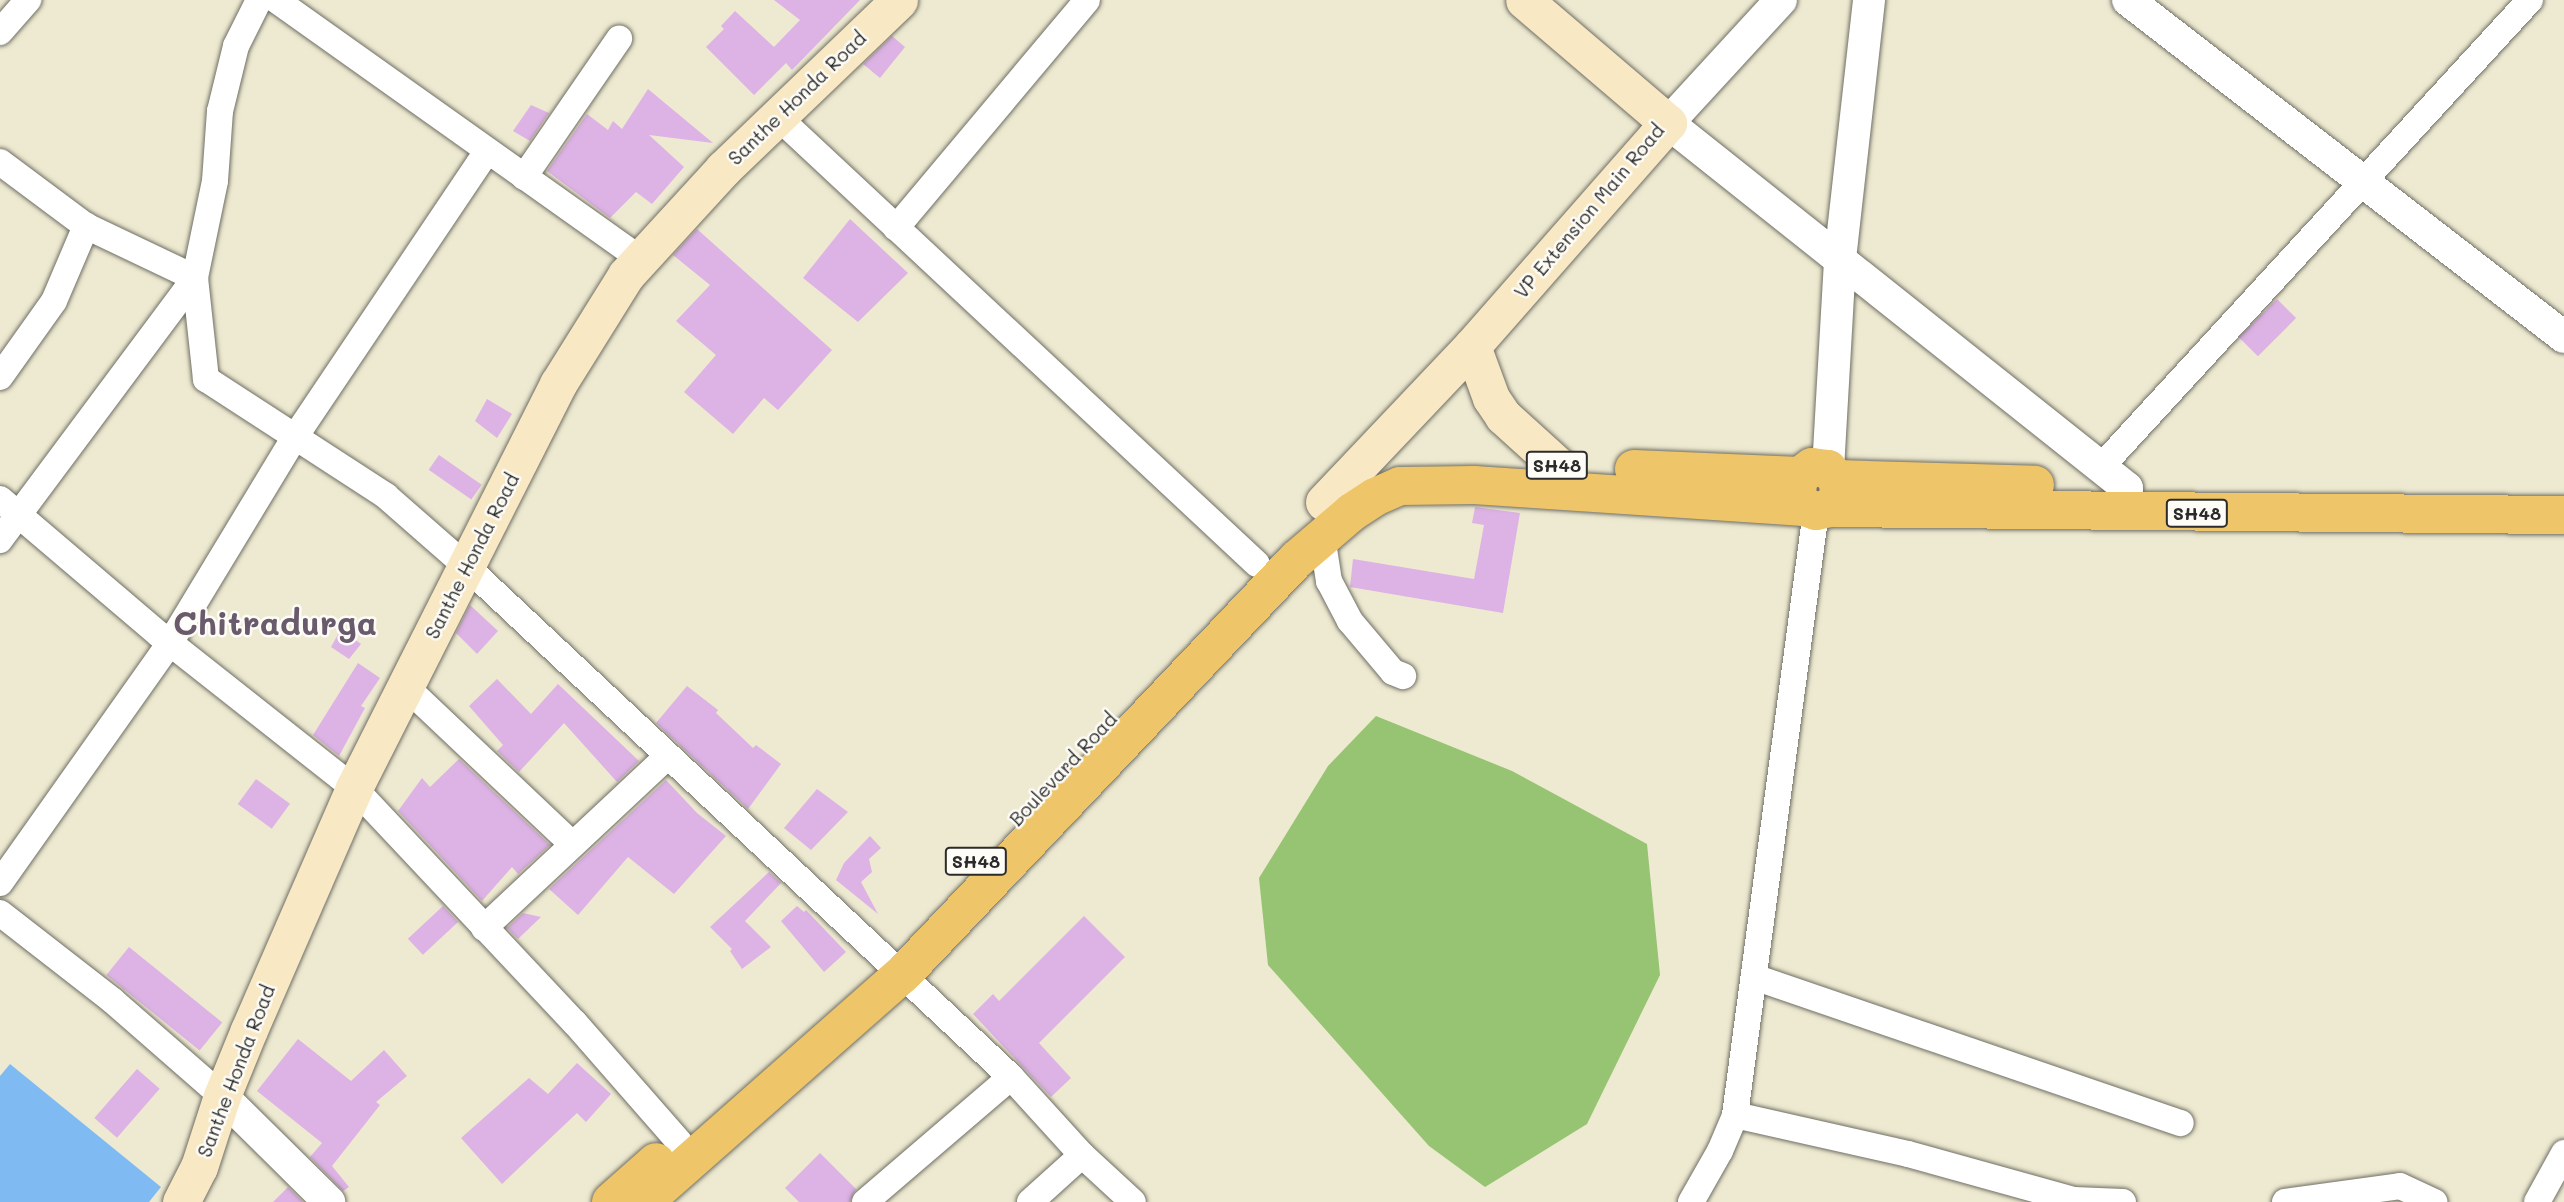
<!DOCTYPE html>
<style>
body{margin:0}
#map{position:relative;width:2564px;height:1202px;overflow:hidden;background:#eeead1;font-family:Mali,sans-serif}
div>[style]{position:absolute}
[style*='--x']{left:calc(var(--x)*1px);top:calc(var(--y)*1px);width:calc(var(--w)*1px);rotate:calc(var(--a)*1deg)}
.green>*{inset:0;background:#97c472}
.water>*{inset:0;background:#7fbbf2}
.building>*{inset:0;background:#ddb2e4;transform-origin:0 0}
.roads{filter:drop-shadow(0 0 2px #6f6e65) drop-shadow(0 0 2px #6f6e65)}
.minor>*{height:26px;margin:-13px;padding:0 13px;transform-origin:13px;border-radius:13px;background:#fff}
.tertiary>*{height:32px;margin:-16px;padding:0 16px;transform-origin:16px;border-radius:16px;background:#fff}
.secondary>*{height:37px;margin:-18.5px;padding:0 18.5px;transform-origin:18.5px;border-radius:18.5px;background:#f8e8c3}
.primary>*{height:38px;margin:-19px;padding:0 19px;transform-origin:19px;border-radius:19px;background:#eec569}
span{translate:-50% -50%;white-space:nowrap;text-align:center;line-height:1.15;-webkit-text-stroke:5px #fdfcf7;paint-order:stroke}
.shield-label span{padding:2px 5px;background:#fdfcf7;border:2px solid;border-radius:5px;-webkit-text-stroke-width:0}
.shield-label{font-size:18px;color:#2b2b2b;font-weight:700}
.street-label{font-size:19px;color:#2b2b2b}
.town-label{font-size:33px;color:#695a6c;font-weight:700}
</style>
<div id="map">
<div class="green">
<div style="clip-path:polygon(1376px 716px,1512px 771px,1647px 844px,1660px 975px,1587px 1124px,1485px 1187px,1429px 1146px,1268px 965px,1259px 878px,1328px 766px)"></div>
</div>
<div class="water">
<div style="clip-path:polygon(10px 1064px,161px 1187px,149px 1202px,0 1202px,0 1076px)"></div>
</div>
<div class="building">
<div style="clip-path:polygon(774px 0,860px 0,792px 70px,786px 63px,754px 95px,706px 47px,724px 29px,721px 26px,735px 11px,774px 47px,800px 20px)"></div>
<div style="clip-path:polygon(892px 36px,905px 47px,880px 78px,863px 64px)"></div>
<div style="clip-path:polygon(648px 89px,713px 143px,649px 135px,684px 167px,652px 204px,636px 192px,610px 218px,547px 171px,587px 114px,608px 130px,613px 121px,622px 129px)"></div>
<div style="clip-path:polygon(531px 105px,549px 113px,530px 141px,513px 131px)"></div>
<div style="clip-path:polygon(850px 219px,908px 273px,858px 322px,803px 278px)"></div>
<div style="clip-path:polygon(697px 229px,832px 350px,778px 410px,764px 398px,733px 434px,684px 392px,716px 355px,676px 321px,710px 285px,673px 255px)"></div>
<div style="left:2277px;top:299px;width:27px;height:54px;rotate:45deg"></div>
<div style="clip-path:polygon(487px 399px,512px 414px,497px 438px,475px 421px)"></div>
<div style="left:439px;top:455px;width:52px;height:18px;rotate:35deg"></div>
<div style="clip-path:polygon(1475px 507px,1520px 513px,1503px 613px,1350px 587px,1353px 559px,1474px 579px,1484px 525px,1472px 523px)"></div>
<div style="clip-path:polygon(470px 605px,498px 631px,477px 654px,456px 633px)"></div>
<div style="clip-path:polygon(341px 629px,361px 644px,349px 659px,331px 647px)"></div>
<div style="clip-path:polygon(358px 663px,380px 678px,361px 706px,365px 708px,339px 756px,313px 735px)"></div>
<div style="clip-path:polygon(497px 679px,531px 714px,558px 684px,639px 761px,617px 782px,564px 723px,519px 772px,497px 751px,503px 745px,469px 706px)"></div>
<div style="clip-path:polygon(687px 686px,718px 710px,716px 713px,753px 748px,756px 745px,781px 764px,748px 809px,656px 723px)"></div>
<div style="clip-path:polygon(459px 759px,550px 845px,518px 874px,512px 867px,482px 901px,398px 811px,422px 778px,430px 787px)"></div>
<div style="left:256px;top:779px;width:42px;height:31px;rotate:36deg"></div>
<div style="clip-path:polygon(666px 780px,697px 813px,726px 836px,674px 894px,628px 857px,578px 915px,549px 889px)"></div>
<div style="clip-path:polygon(817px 789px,848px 812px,811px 850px,784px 828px)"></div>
<div style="clip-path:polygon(870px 836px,881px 848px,869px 859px,872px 872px,861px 882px,878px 914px,836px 880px,844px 863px)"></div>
<div style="clip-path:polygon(769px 872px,781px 883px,745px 921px,771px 947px,742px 969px,730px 951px,732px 949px,710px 927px)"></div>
<div style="left:443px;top:906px;width:22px;height:48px;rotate:47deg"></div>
<div style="clip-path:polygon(797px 906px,804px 912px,806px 910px,846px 952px,824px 972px,781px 921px)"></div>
<div style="clip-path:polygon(523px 913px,541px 917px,518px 939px,507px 928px)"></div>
<div style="clip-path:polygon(1084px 916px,1125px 957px,1039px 1043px,1071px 1078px,1051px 1097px,973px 1014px,993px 994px,999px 1001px)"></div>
<div style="left:129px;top:947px;width:120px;height:36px;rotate:39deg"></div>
<div style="clip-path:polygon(298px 1039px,351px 1081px,384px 1050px,407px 1076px,376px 1102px,380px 1105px,332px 1166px,349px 1187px,343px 1191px,310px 1157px,322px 1143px,257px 1091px)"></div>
<div style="clip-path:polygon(577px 1063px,611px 1094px,586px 1122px,577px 1113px,502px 1184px,461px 1138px,529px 1078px,548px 1094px)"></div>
<div style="left:137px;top:1069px;width:30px;height:65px;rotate:41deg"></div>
<div style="clip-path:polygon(820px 1153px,856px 1189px,850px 1202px,799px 1202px,785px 1188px)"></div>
<div style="clip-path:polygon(288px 1187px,303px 1202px,273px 1202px)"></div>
</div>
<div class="roads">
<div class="minor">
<div style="--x:259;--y:0;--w:51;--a:116.6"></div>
<div style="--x:236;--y:46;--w:67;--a:103.8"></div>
<div style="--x:220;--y:111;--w:70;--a:94.1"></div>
<div style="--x:215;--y:181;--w:99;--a:101.7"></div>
<div style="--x:195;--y:278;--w:102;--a:83.8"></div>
<div style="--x:206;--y:379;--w:215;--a:33"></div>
<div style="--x:386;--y:496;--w:108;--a:41.2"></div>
<div style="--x:467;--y:567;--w:746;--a:43.15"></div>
<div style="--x:1011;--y:1077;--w:105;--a:47.7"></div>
<div style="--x:1082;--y:1155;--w:69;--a:42.7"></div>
<div style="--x:276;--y:0;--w:448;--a:35.4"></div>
<div style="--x:0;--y:32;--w:43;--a:-48.8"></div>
<div style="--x:778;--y:117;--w:655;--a:43.02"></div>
<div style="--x:0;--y:162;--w:107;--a:36.7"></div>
<div style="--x:86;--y:226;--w:121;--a:25.5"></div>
<div style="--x:195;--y:278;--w:327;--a:126.7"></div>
<div style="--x:524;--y:177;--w:168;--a:-55.5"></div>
<div style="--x:896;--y:228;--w:297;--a:-50"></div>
<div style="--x:0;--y:377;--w:93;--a:-54.6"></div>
<div style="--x:54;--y:301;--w:82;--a:-66.9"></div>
<div style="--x:2101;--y:467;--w:634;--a:-47.43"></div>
<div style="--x:0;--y:499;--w:210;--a:40.4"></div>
<div style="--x:160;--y:635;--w:247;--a:38.3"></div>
<div style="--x:354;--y:788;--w:323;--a:46.8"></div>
<div style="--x:575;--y:1023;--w:158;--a:48.8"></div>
<div style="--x:1322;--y:536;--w:46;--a:81.2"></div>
<div style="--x:1329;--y:581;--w:45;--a:62.3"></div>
<div style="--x:1350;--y:621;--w:67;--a:49.9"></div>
<div style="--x:1393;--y:672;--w:11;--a:22"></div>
<div style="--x:406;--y:687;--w:228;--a:43.4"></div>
<div style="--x:0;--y:883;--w:294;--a:-54.7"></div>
<div style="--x:170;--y:643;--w:241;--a:-58.8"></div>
<div style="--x:295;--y:437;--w:344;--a:-56.1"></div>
<div style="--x:0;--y:913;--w:143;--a:37.9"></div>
<div style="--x:113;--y:1001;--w:145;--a:41.1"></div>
<div style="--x:484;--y:928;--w:252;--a:-43.1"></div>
<div style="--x:1754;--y:977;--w:451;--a:18.9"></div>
<div style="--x:1735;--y:1115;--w:177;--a:12.7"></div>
<div style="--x:1908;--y:1154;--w:172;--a:15.5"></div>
<div style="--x:2074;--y:1200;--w:49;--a:2.3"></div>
<div style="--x:865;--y:1202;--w:192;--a:-40.6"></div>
<div style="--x:1030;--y:1202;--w:70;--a:-42.1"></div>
<div style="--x:1691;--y:1202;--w:59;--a:-60.4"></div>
<div style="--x:1720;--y:1151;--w:39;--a:-67"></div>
<div style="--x:1735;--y:1115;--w:609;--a:-82.36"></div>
<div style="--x:2285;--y:1202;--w:116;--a:-7.9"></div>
<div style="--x:2400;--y:1186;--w:38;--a:25"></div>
<div style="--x:2537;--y:1202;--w:56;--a:-61.1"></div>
</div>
<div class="tertiary">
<div style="--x:1781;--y:0;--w:167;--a:132.6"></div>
<div style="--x:1668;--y:123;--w:586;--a:38.49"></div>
<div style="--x:2127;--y:488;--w:24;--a:92"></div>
<div style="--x:2128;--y:0;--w:551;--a:37.7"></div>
<div style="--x:1828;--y:469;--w:210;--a:-86.7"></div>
<div style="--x:1840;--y:259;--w:261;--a:-83.6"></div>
<div style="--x:222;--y:1096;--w:151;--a:44.7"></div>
</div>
<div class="secondary">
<div style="--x:1472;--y:346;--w:55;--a:69.9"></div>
<div style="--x:1491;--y:398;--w:22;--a:56"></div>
<div style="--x:1503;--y:416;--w:73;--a:42.2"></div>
<div style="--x:1324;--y:502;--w:215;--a:-46.5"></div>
<div style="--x:1472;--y:346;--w:297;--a:-48.7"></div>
<div style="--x:1668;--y:123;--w:189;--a:-139.5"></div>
<div style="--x:181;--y:1202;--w:39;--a:-63"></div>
<div style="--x:199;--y:1167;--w:75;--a:-72.1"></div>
<div style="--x:222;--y:1096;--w:71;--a:-67.8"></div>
<div style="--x:249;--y:1030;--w:264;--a:-66.5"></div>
<div style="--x:354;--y:788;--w:453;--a:-63.2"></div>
<div style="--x:558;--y:384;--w:128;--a:-58"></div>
<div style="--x:626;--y:275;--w:144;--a:-47.5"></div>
<div style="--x:723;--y:169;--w:244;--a:-43.8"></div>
</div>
<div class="primary">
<div style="--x:1634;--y:469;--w:166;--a:2.4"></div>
<div style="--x:1838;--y:479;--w:197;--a:1.7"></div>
<div style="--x:1830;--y:508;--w:734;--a:0.55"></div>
<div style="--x:611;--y:1202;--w:60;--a:-41.6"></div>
<div style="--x:644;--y:1202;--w:345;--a:-41.4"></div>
<div style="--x:903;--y:974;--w:571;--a:-46.49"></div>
<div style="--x:1296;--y:560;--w:74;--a:-40.6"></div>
<div style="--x:1352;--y:512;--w:27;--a:-33"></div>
<div style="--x:1375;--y:497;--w:27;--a:-24"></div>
<div style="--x:1400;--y:486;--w:74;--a:-0.8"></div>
<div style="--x:1474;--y:485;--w:331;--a:3.8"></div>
<div style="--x:1804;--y:507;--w:13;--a:18"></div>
<div style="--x:1816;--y:511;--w:14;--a:-12"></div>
<div style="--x:1830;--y:508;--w:13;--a:-51"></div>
<div style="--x:1838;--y:498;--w:16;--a:-86"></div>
<div style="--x:1839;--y:482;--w:17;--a:-130"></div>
<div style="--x:1828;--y:469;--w:16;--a:-173"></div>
<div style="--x:1812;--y:467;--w:15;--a:143"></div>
<div style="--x:1800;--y:476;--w:17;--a:103"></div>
<div style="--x:1796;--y:493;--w:16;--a:60"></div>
</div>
</div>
<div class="shield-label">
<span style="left:1557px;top:465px">SH48</span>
<span style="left:2197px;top:513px">SH48</span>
<span style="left:976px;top:861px">SH48</span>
</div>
<div class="street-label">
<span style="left:797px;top:98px;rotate:-44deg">Santhe Honda Road</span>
<span style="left:1589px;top:211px;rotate:-50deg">VP Extension Main Road</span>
<span style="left:472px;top:556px;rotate:-63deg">Santhe Honda Road</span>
<span style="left:1063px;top:769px;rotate:-47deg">Boulevard Road</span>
<span style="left:236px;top:1071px;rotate:-69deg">Santhe Honda Road</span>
</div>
<div class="town-label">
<span style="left:275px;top:622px">Chitradurga</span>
</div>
</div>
